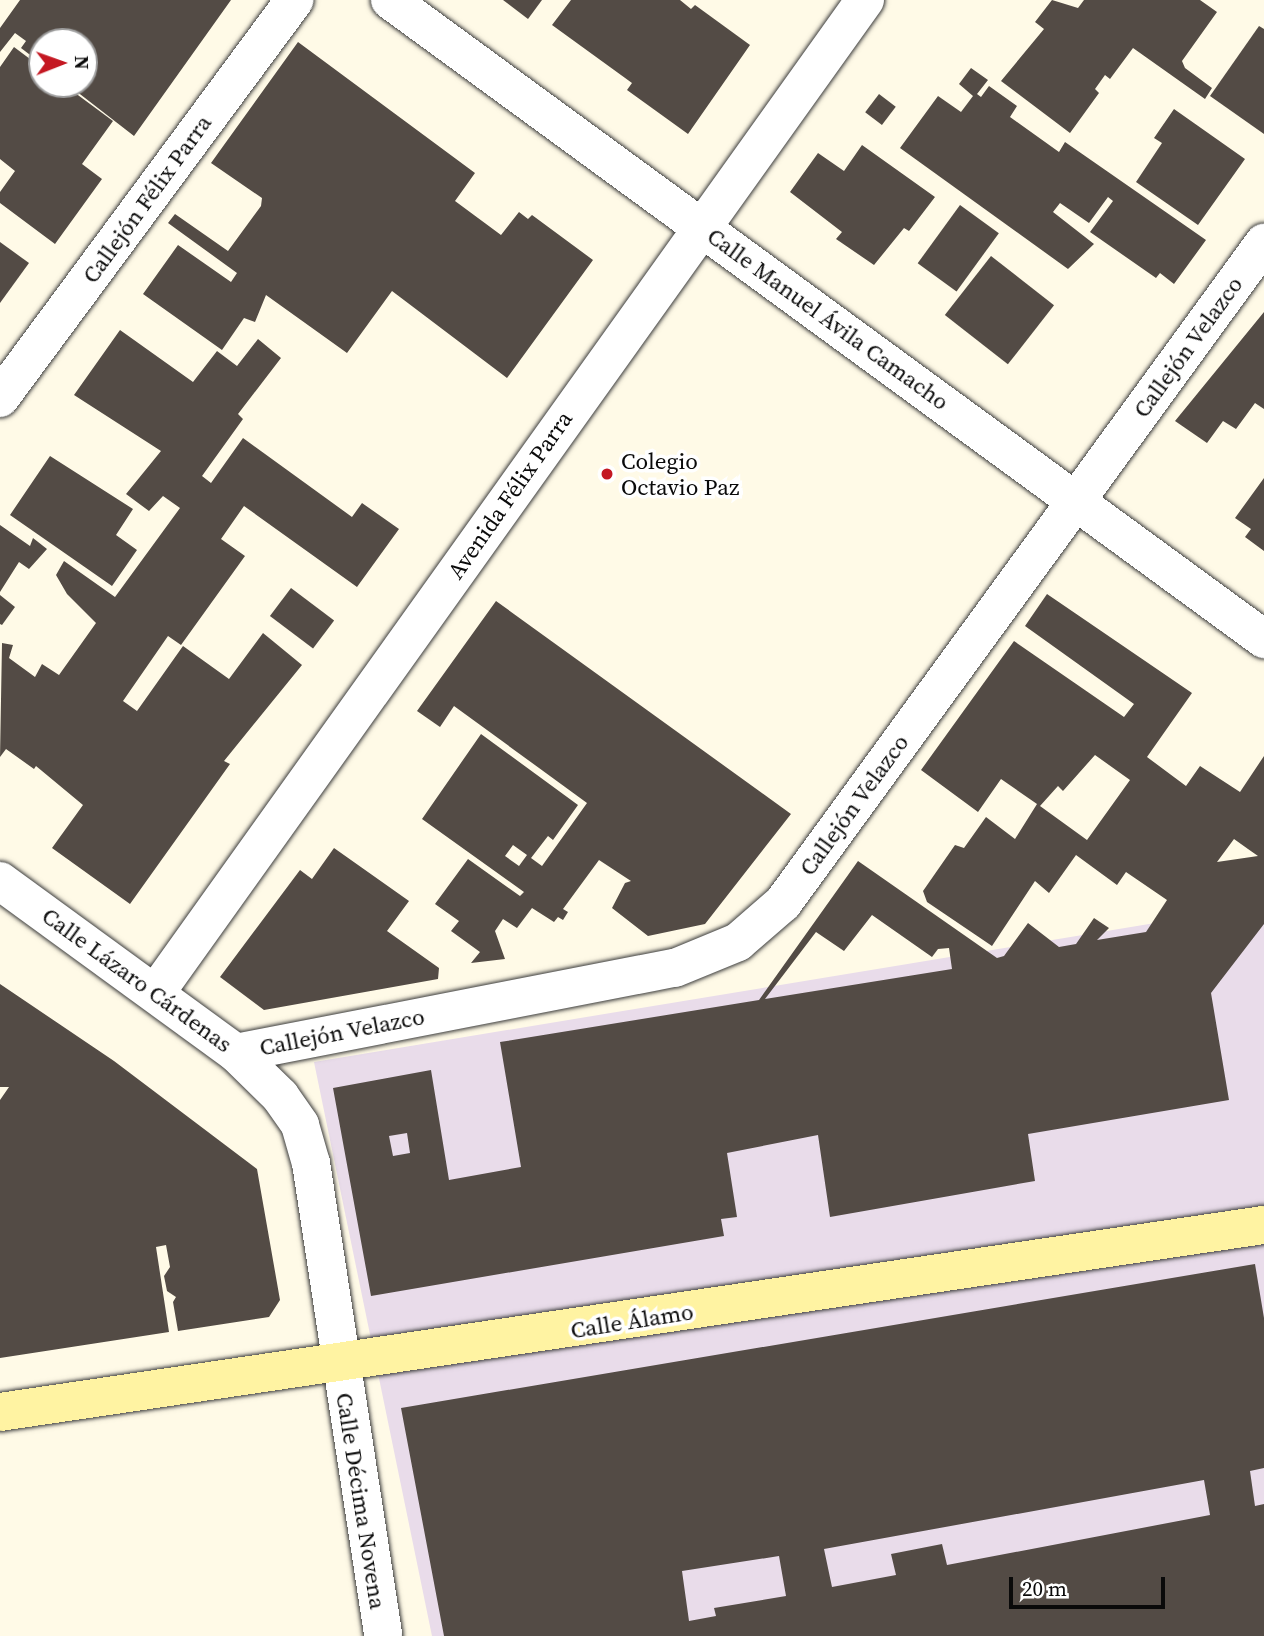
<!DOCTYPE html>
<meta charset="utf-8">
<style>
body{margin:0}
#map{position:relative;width:1264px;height:1636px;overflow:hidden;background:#fffae7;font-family:"Source Serif 4",serif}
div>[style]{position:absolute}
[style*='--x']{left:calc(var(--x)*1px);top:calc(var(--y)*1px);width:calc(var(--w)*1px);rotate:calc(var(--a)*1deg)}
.industrial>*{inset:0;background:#e9dcea}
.building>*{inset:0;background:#534b45;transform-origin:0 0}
.roads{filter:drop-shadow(0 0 2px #3d3d3d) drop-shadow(0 0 2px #3d3d3d)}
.street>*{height:38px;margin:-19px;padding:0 19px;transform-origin:19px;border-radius:19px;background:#fff}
.secondary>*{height:38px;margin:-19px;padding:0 19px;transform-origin:19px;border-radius:19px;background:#fff3a2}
.dots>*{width:19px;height:19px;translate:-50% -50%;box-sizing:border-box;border:4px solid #fff;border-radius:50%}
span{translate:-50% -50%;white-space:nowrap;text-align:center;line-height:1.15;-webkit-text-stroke:7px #fff;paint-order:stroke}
.street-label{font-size:23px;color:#0a0a0a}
.poi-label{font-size:23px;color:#0a0a0a}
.left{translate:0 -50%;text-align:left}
.north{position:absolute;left:28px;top:28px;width:70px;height:70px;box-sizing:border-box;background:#fff;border:2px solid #9d9d9d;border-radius:50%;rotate:89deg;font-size:19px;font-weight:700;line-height:28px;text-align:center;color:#0a0a0a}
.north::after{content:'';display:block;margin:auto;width:24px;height:32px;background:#c41822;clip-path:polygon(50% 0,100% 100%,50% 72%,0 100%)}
.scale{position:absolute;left:1009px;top:1577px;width:156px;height:32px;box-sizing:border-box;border:4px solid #0a0a0a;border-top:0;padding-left:9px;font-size:21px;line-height:24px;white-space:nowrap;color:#0a0a0a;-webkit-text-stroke:5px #fff;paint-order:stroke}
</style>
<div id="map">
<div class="industrial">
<div style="clip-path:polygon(1264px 905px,1264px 1636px,432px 1636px,314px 1062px)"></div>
</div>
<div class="building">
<div style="clip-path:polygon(20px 0,231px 0,134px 136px,67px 84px,84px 84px,84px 42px,42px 42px,42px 64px,21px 48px,26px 41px,15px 33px,0 52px,0 28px)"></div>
<div style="clip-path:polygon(503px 0,542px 0,528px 19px)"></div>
<div style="clip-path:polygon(571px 0,680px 0,691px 9px,695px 5px,750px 45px,688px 134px,627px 90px,632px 83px,552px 25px)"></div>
<div style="clip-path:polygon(1052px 0,1078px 8px,1084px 0,1200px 0,1217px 12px,1182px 61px,1185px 68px,1212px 88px,1205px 99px,1133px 48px,1110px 79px,1105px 75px,1095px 89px,1099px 93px,1070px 133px,1001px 81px,1044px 29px,1035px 22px)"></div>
<div style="clip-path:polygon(1259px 26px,1264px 29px,1264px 134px,1210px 96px)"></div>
<div style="clip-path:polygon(298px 42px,475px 173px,455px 201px,501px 235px,519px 212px,528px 219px,532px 215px,593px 260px,507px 378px,392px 291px,347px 353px,266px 295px,255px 322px,244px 318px,222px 350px,143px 294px,178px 245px,231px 282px,237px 273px,168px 223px,175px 214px,228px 251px,261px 206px,262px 198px,211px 163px)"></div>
<div style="clip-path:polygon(14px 47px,42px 68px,42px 84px,63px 84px,113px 121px,82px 164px,102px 179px,55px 244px,0 203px,0 192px,15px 171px,0 159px,0 67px)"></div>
<div style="clip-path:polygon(971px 68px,988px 80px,977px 94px,981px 97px,989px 86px,1017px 106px,1010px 117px,1059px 152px,1065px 142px,1206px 240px,1174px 284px,1160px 273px,1156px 278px,1090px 232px,1113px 201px,1108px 197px,1089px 223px,1060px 203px,1053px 212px,1094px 244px,1068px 269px,900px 148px,938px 96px,961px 112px,973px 96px,959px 84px)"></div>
<div style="left:879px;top:94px;width:21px;height:23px;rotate:37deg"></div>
<div style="clip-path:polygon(1174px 109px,1245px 159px,1198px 225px,1136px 182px,1162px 143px,1154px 138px)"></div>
<div style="clip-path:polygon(862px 145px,935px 197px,909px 231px,904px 228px,874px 265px,836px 239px,842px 232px,790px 192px,818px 153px,844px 171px)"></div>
<div style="left:960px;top:205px;width:48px;height:72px;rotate:36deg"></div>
<div style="clip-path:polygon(0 242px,29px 263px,0 303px)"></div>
<div style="left:991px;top:256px;width:80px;height:75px;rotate:38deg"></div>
<div style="clip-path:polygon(1264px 312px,1264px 409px,1255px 403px,1236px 429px,1223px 421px,1207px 443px,1175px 421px)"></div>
<div style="clip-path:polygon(120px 330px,193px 382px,217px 351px,237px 366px,258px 339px,281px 358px,238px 414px,243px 419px,202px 476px,211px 483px,243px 438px,352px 517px,362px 503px,399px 529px,357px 587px,244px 506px,221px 539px,245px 556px,181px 645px,168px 636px,123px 701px,137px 711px,183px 646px,229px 679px,263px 633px,302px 665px,224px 761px,230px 764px,130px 904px,52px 848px,83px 805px,36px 766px,34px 769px,6px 749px,0 757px,2px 643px,13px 645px,9px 658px,35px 677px,42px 664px,59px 675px,96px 623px,67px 594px,56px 575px,64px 561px,115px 597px,180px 508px,163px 496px,149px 511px,126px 494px,161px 451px,74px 395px)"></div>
<div style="clip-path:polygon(50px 456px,133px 509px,116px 535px,137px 550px,112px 586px,10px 515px)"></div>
<div style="clip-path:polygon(1264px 478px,1264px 551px,1245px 537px,1251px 529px,1235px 518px)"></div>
<div style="clip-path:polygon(0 525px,30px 546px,33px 538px,47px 549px,29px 569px,19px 562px,0 592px)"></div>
<div style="left:291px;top:588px;width:54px;height:35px;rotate:37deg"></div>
<div style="clip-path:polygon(evenodd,1047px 594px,1192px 693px,1147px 757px,1186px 786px,1200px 766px,1240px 792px,1264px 756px,1264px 924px,1211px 993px,1229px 1100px,1028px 1134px,1035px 1181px,830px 1217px,818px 1135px,727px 1153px,737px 1217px,721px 1219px,724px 1236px,371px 1296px,333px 1088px,431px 1070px,449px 1180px,521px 1167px,500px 1042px,759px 1000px,858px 861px,997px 958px,1004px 956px,1028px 923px,1059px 947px,1076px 944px,1094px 918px,1109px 928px,1097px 940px,1146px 932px,1167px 900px,1126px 872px,1117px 885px,1076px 855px,1049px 893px,1035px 881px,992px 946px,927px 902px,923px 891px,955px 845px,964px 848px,986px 817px,1015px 839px,1037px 804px,1001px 779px,978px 812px,921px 770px,1014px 641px,1124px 717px,1134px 704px,1025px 626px,1047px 594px,1095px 755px,1130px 780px,1087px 840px,1040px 806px,1058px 786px,1063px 791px,1095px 755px,1047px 594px,1234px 839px,1248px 849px,1258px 856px,1217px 862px,1234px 839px,1047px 594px,872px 915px,932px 957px,938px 949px,949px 948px,952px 969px,765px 999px,816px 932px,844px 951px,872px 915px,1047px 594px,407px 1133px,410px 1153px,393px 1156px,389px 1136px,407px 1133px)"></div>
<div style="clip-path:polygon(0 595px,15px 607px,2px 625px,0 624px)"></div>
<div style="clip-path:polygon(evenodd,496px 601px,791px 814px,705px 924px,648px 936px,612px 908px,625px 883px,631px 881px,599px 860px,563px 909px,568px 912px,563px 920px,558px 917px,554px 922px,532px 908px,517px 928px,503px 919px,495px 931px,505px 959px,471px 963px,480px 952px,451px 931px,459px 921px,435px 904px,468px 859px,520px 896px,524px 892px,422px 819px,481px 734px,578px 805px,553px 840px,548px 836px,531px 858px,542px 866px,587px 803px,454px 706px,440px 727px,417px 711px,496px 601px,513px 845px,527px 855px,519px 866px,505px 856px,513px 845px)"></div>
<div style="clip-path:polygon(334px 848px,409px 901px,387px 931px,439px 968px,438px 979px,264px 1010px,220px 977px,300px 870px,312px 879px)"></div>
<div style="clip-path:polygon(0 984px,114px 1061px,257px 1169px,280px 1300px,269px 1317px,178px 1331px,173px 1302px,176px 1297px,167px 1291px,164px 1276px,170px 1267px,166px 1245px,156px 1247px,169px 1332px,0 1358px,0 1100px,9px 1087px,0 1087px)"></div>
<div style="clip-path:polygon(evenodd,1255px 1264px,1264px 1318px,1264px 1468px,1250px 1471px,1255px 1506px,1264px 1504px,1264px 1636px,444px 1636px,401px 1408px,1255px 1264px,1204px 1480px,1210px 1515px,947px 1565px,942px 1544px,891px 1554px,896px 1575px,832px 1587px,824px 1549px,1204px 1480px,1255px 1264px,779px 1556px,786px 1596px,714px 1608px,716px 1616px,689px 1621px,682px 1571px,779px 1556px)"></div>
</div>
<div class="roads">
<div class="street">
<div style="--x:390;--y:0;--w:1083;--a:36.17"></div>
<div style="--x:0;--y:398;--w:495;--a:-53.5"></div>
<div style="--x:0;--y:881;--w:292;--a:36.1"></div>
<div style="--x:236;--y:1053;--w:62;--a:44.3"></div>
<div style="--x:280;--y:1096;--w:35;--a:55"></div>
<div style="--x:300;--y:1125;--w:40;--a:74"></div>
<div style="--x:311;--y:1163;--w:478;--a:81.3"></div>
<div style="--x:157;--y:991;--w:1218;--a:-54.46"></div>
<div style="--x:236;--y:1053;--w:447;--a:-11"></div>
<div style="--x:675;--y:968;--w:68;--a:-22.4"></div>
<div style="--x:738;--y:942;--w:60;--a:-40.9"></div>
<div style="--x:783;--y:903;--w:817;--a:-53.92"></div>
</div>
<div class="secondary">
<div style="--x:0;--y:1412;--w:1278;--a:-8.42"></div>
</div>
</div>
<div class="dots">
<div style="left:607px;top:474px;background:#c41822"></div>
</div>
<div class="street-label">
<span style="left:147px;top:199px;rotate:-54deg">Callejón Félix Parra</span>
<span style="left:828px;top:319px;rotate:36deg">Calle Manuel Ávila Camacho</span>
<span style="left:1188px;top:347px;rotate:-54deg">Callejón Velazco</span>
<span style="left:510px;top:495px;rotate:-55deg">Avenida Félix Parra</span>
<span style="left:854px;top:805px;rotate:-54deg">Callejón Velazco</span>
<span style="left:137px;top:980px;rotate:36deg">Calle Lázaro Cárdenas</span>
<span style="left:342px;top:1032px;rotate:-11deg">Callejón Velazco</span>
<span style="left:632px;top:1321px;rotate:-9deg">Calle Álamo</span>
<span style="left:361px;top:1501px;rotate:81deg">Calle Décima Novena</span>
</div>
<div class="poi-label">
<span class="left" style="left:621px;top:474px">Colegio<br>Octavio Paz</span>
</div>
<div class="north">N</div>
<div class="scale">20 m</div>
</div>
